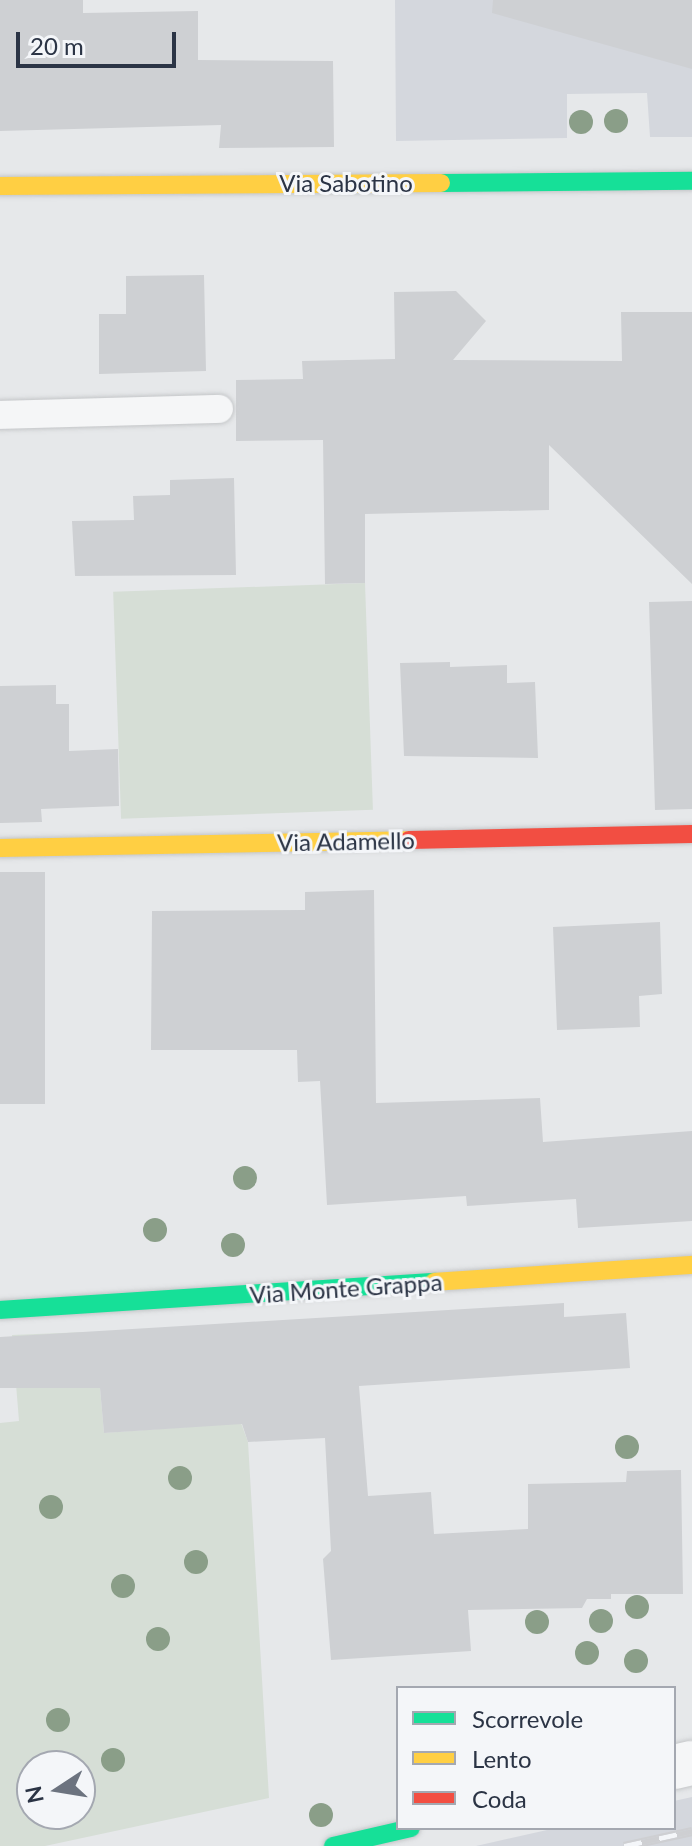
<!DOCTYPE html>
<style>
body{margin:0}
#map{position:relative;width:692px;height:1846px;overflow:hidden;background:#e6e8ea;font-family:Lato,sans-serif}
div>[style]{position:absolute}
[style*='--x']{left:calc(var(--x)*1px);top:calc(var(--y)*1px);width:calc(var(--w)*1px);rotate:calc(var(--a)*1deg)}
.built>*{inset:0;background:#d4d7dd}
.green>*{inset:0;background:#d6ded6;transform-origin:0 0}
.building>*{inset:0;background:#ced0d3;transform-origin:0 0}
.roads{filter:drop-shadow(0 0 2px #c4c6c8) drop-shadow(0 0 2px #c4c6c8)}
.lane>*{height:28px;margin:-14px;padding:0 14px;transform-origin:14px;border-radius:14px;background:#f5f6f7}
.street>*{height:44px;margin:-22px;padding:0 22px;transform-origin:22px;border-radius:22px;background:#f5f6f7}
.fast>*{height:18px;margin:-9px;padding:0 9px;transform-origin:9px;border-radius:9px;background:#16e098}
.slow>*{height:18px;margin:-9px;padding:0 9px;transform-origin:9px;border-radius:9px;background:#ffcf43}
.jam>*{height:18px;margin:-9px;padding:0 9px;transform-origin:9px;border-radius:9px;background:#f24e42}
.rail>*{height:9px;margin-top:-4.5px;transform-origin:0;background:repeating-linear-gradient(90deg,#f4f6f9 0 18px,#cecfd2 0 36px);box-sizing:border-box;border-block:2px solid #cecfd2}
.trees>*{width:24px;height:24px;margin:-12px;border-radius:50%;background:#8a9e88}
span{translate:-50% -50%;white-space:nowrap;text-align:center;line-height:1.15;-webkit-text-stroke:6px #f4f6f9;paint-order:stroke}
.street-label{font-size:24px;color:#2b3445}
.legend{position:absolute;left:396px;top:1686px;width:280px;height:144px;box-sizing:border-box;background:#f4f6f9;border:2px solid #a4a8b1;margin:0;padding:10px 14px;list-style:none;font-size:24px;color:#2b3445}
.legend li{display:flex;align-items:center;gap:16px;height:40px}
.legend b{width:40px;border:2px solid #a4a8b1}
.north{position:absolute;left:16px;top:1750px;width:80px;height:80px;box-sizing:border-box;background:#f4f6f9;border:2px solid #a4a8b1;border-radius:50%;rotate:258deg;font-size:22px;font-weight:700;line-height:32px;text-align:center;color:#2b3445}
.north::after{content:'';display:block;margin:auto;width:28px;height:36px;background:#6c737f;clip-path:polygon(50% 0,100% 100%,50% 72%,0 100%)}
.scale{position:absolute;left:16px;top:32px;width:160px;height:36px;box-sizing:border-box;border:4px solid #2b3445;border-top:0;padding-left:10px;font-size:24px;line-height:28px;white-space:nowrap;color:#2b3445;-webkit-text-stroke:6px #f4f6f9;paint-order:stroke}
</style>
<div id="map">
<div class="built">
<div style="clip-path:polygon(395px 0,692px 0,692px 137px,650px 137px,647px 93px,567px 94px,567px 138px,396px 141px)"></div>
<div style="clip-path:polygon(692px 1797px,692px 1846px,476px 1846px,556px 1828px,674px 1828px,674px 1801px)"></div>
</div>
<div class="green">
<div style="left:365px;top:583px;width:227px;height:252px;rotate:88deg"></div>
<div style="clip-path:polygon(evenodd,86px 1332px,100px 1388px,104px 1433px,241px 1423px,248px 1442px,269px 1798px,45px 1846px,0 1846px,0 1423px,19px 1421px,12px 1335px,86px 1332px,32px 1766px,80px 1766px,80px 1814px,32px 1814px,32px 1766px)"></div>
</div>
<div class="building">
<div style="clip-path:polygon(0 0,83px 0,83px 13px,198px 11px,198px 60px,333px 61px,334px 147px,219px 148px,221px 125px,0 131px)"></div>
<div style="clip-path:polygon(493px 0,692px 0,692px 69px,492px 13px)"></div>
<div style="clip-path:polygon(204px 275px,206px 371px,99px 374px,99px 314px,126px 314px,126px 276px)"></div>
<div style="clip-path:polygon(456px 291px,486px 321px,453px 360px,622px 361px,621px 312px,692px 312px,692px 584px,549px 445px,549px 510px,365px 514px,365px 583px,325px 584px,323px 440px,236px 441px,236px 380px,303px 379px,302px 361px,395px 359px,394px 292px)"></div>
<div style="clip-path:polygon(234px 478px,236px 575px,75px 576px,72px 521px,134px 520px,133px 496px,170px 495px,170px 480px)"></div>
<div style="clip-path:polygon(692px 601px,692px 809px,655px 810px,649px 602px)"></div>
<div style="clip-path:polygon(450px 662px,450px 667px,507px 665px,507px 683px,535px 682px,538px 758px,404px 756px,400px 663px)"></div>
<div style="clip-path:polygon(56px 685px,56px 704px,69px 704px,69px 751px,118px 749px,119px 806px,41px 809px,42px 822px,0 823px,0 686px)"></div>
<div style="left:45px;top:872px;width:232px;height:45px;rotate:90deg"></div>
<div style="clip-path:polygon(374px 890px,376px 1103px,540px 1098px,543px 1142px,692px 1131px,692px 1221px,578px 1228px,576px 1199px,467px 1206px,466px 1196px,327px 1205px,320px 1081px,298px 1082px,297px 1050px,151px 1050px,152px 911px,305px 910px,305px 892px)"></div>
<div style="clip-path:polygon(660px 922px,662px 994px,639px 996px,640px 1027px,557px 1030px,553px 927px)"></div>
<div style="clip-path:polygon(564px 1303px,564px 1317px,626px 1313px,630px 1368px,359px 1386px,368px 1496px,431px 1492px,434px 1534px,528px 1529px,528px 1484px,626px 1482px,627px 1471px,681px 1470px,683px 1594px,611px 1594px,611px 1599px,587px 1599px,582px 1608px,468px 1610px,471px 1651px,331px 1660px,323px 1559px,331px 1551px,325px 1438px,248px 1442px,242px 1424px,104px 1433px,100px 1388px,0 1388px,0 1337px)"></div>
</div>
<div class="roads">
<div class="lane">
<div style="--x:0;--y:415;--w:219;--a:-1.6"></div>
</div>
<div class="street">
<div style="--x:674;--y:1767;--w:18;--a:-13"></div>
</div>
<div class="fast">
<div style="--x:441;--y:183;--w:251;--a:-0.5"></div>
<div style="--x:0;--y:1310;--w:435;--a:-3.7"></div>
<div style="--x:333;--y:1846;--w:80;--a:-13"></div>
</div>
<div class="slow">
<div style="--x:0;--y:186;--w:441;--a:-0.4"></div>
<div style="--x:0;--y:848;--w:409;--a:-1.1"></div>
<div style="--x:434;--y:1282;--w:259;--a:-3.8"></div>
</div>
<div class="jam">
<div style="--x:409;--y:840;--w:283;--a:-1.2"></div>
</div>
</div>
<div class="rail">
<div style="--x:624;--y:1846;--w:70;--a:-12.4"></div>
</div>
<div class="trees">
<div style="left:616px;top:121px"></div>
<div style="left:581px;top:122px"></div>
<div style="left:245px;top:1178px"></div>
<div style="left:155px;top:1230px"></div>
<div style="left:233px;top:1245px"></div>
<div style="left:627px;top:1447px"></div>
<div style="left:180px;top:1478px"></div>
<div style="left:51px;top:1507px"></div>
<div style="left:196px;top:1562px"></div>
<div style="left:123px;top:1586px"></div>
<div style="left:637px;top:1607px"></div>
<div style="left:601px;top:1621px"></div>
<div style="left:537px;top:1622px"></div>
<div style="left:158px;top:1639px"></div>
<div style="left:587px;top:1653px"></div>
<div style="left:636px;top:1661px"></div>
<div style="left:58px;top:1720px"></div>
<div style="left:113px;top:1760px"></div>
<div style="left:321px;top:1815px"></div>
</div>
<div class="street-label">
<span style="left:346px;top:183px">Via Sabotino</span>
<span style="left:346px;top:841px;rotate:-1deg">Via Adamello</span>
<span style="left:346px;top:1288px;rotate:-4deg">Via Monte Grappa</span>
</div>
<ul class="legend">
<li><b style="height:10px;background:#16e098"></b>Scorrevole</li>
<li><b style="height:10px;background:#ffcf43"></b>Lento</li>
<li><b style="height:10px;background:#f24e42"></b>Coda</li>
</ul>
<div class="north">N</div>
<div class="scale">20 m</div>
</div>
